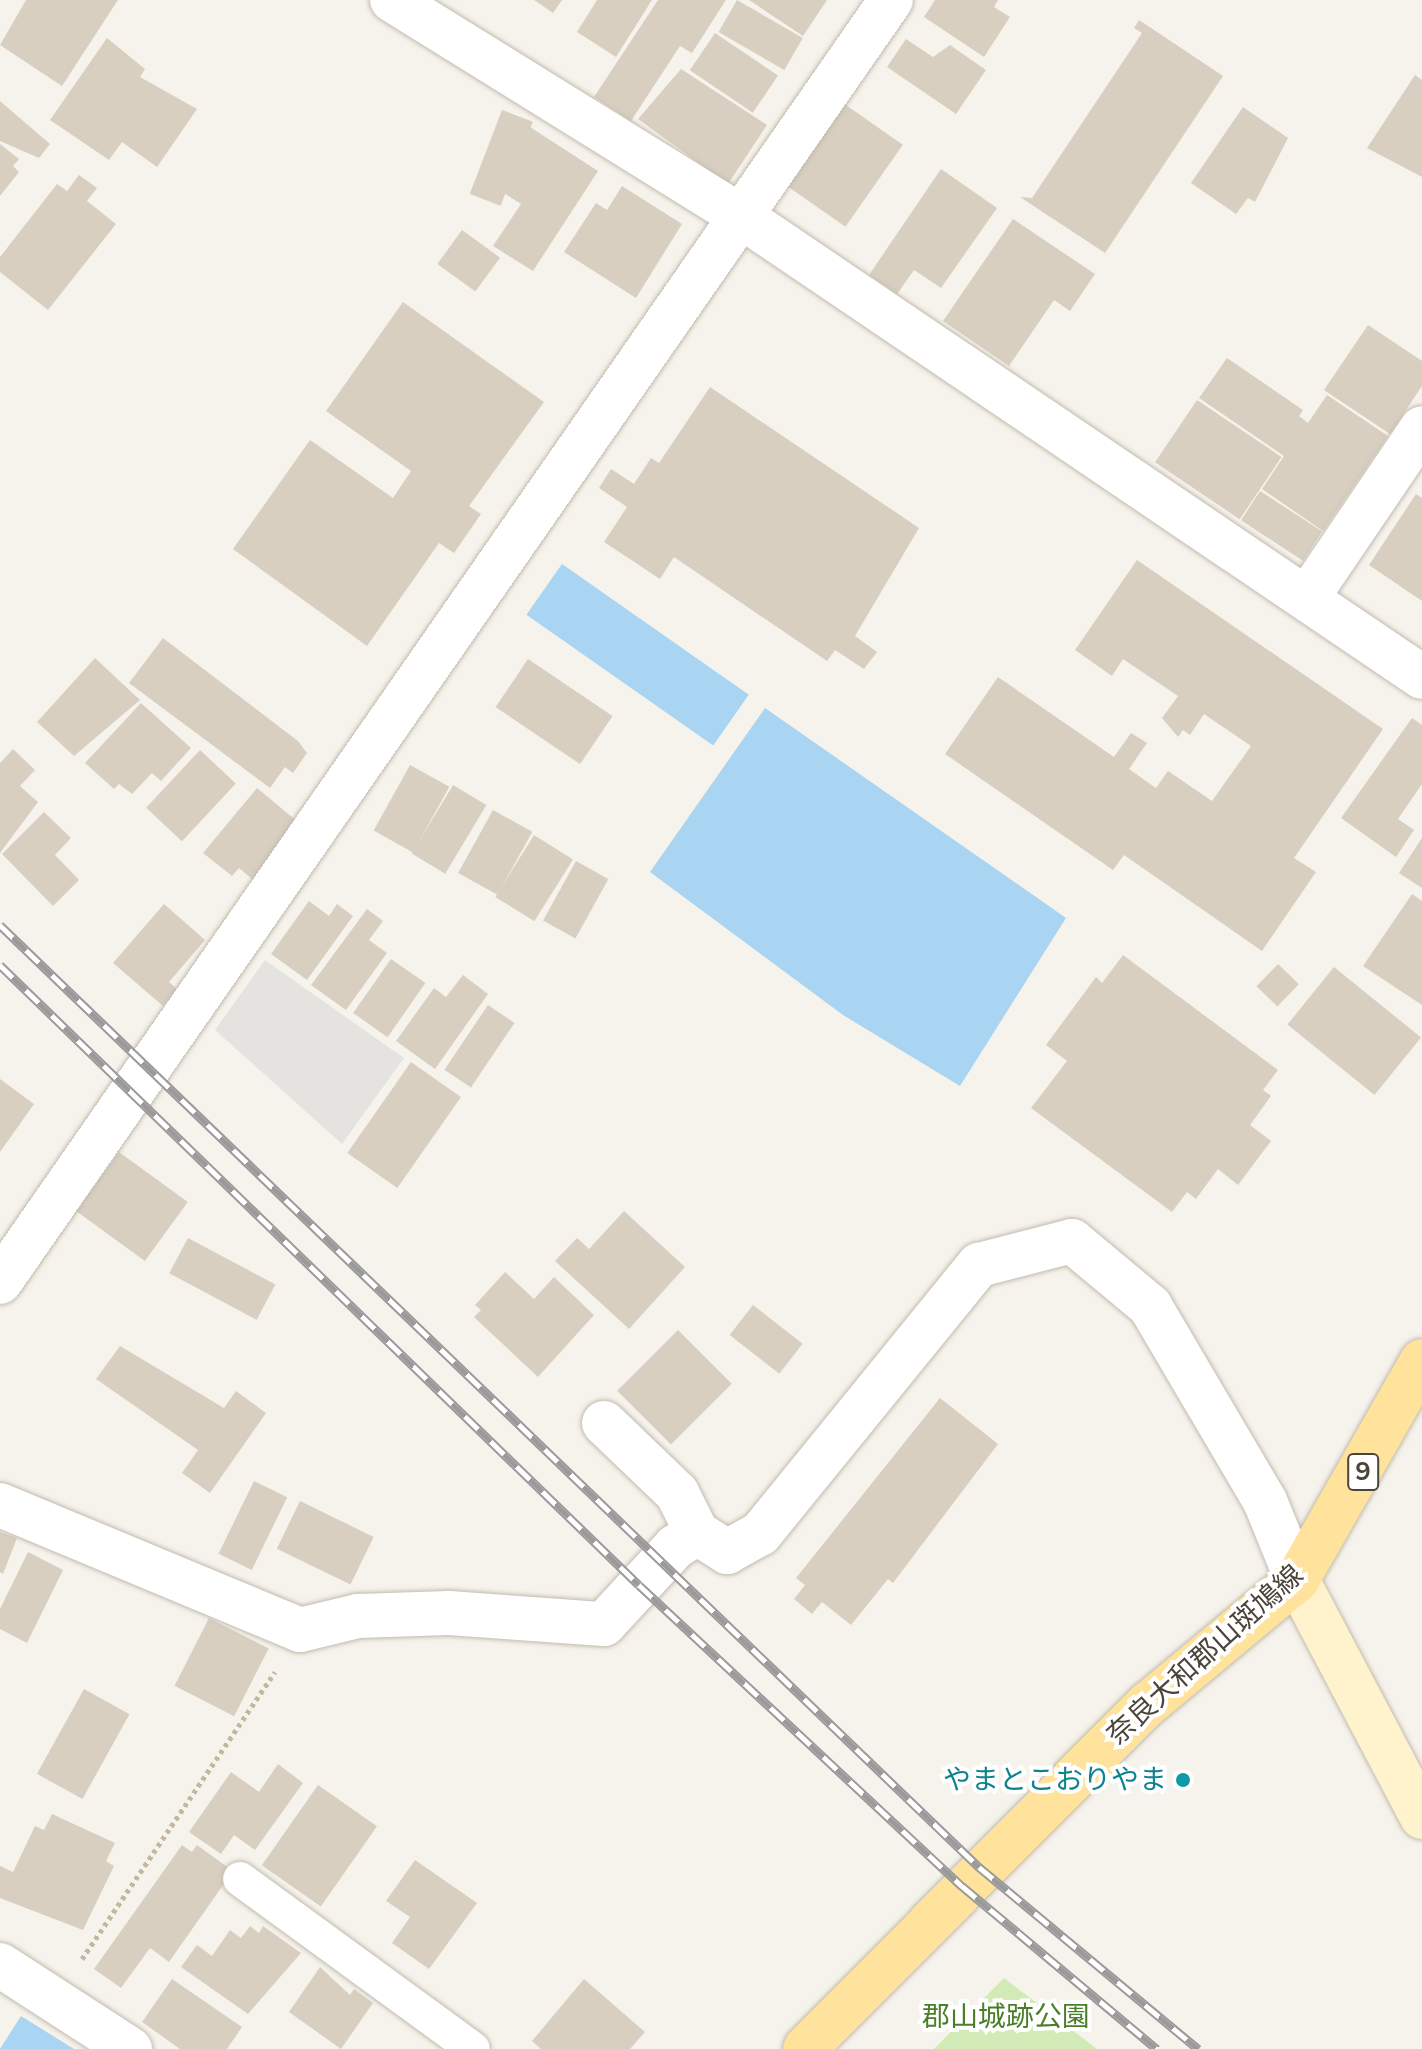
<!DOCTYPE html>
<meta charset="utf-8">
<style>
body{margin:0}
#map{position:relative;width:1422px;height:2049px;overflow:hidden;background:#f6f3ec;font-family:"Nunito Sans","Noto Sans JP",sans-serif}
div>[style]{position:absolute}
[style*='--x']{left:calc(var(--x)*1px);top:calc(var(--y)*1px);width:calc(var(--w)*1px);rotate:calc(var(--a)*1deg)}
.green>*{inset:0;background:#d2eab5}
.parking>*{inset:0;background:#e5e3e0}
.water>*{inset:0;background:#a9d4f2;transform-origin:0 0}
.building>*{inset:0;background:#d8cfc1;transform-origin:0 0}
.path>*{height:5px;margin-top:-2.5px;transform-origin:0;background:repeating-linear-gradient(90deg,#c4b79f 0 4px,transparent 0 8px)}
.roads{filter:drop-shadow(0 0 2px #c2bbae) drop-shadow(0 0 2px #c2bbae)}
.lane>*{height:34px;margin:-17px;padding:0 17px;transform-origin:17px;border-radius:17px;background:#fff}
.street>*{height:44px;margin:-22px;padding:0 22px;transform-origin:22px;border-radius:22px;background:#fff}
.secondary>*{height:44px;margin:-22px;padding:0 22px;transform-origin:22px;border-radius:22px;background:#fff3cd}
.primary>*{height:44px;margin:-22px;padding:0 22px;transform-origin:22px;border-radius:22px;background:#ffe39c}
.rail>*{height:9px;margin-top:-4.5px;transform-origin:0;background:repeating-linear-gradient(90deg,#fff 0 18px,#9a9a9a 0 36px);box-sizing:border-box;border-block:2px solid #9a9a9a}
.dots>*{width:22px;height:22px;translate:-50% -50%;box-sizing:border-box;border:4px solid #fff;border-radius:50%}
span{translate:-50% -50%;white-space:nowrap;text-align:center;line-height:1.15;-webkit-text-stroke:8px #fff;paint-order:stroke}
.shield-label span{padding:2px 6px;background:#fff;border:2px solid;border-radius:6px;-webkit-text-stroke-width:0}
.shield-label{font-size:26px;color:#4b4439;font-weight:700}
.street-label{font-size:28px;color:#4b4439}
.culture-label{font-size:28px;color:#0d838f}
.right{translate:-100% -50%;text-align:right}
.park-label{font-size:28px;color:#4a7f2a}
</style>
<div id="map">
<div class="green">
<div style="clip-path:polygon(1004px 1978px,1097px 2049px,934px 2049px)"></div>
</div>
<div class="parking">
<div style="clip-path:polygon(265px 960px,404px 1058px,342px 1144px,215px 1030px)"></div>
</div>
<div class="water">
<div style="left:562px;top:564px;width:228px;height:62px;rotate:35deg"></div>
<div style="clip-path:polygon(765px 708px,1066px 918px,960px 1086px,843px 1015px,650px 872px)"></div>
<div style="clip-path:polygon(21px 2016px,74px 2049px,0 2049px)"></div>
</div>
<div class="building">
<div style="clip-path:polygon(26px 0,118px 0,62px 86px,0 45px)"></div>
<div style="clip-path:polygon(534px 0,562px 0,553px 13px)"></div>
<div style="clip-path:polygon(597px 0,652px 0,616px 57px,577px 32px)"></div>
<div style="clip-path:polygon(658px 0,726px 0,692px 53px,680px 46px,631px 121px,594px 97px)"></div>
<div style="left:737px;top:0;width:76px;height:37px;rotate:30deg"></div>
<div style="clip-path:polygon(749px 0,827px 0,803px 36px)"></div>
<div style="clip-path:polygon(935px 0,998px 0,994px 7px,1010px 17px,984px 57px,924px 17px)"></div>
<div style="clip-path:polygon(1139px 20px,1223px 76px,1105px 253px,1020px 197px,1032px 198px,1142px 33px,1134px 28px)"></div>
<div style="left:715px;top:33px;width:76px;height:45px;rotate:34deg"></div>
<div style="clip-path:polygon(107px 38px,145px 69px,140px 77px,197px 109px,157px 167px,122px 142px,109px 160px,50px 120px)"></div>
<div style="clip-path:polygon(906px 39px,933px 57px,950px 45px,986px 70px,956px 114px,887px 67px)"></div>
<div style="clip-path:polygon(681px 69px,767px 125px,728px 184px,638px 119px)"></div>
<div style="clip-path:polygon(1415px 75px,1422px 80px,1422px 177px,1367px 148px)"></div>
<div style="clip-path:polygon(0 101px,50px 144px,39px 158px,0 141px)"></div>
<div style="left:843px;top:103px;width:73px;height:100px;rotate:35deg"></div>
<div style="clip-path:polygon(1243px 107px,1288px 138px,1255px 202px,1248px 198px,1236px 214px,1191px 183px)"></div>
<div style="left:502px;top:110px;width:33px;height:90px;rotate:21deg"></div>
<div style="clip-path:polygon(530px 127px,598px 171px,533px 271px,493px 246px,521px 204px,493px 186px)"></div>
<div style="clip-path:polygon(0 144px,19px 159px,13px 166px,19px 172px,0 196px)"></div>
<div style="clip-path:polygon(941px 169px,997px 208px,941px 288px,914px 270px,897px 294px,869px 275px)"></div>
<div style="clip-path:polygon(79px 175px,97px 188px,87px 201px,116px 224px,48px 310px,0 272px,0 257px,57px 184px,67px 191px)"></div>
<div style="clip-path:polygon(622px 186px,682px 224px,636px 298px,564px 252px,596px 203px,607px 210px)"></div>
<div style="clip-path:polygon(1013px 219px,1095px 274px,1070px 311px,1054px 300px,1009px 366px,943px 321px)"></div>
<div style="left:462px;top:230px;width:47px;height:42px;rotate:36deg"></div>
<div style="clip-path:polygon(403px 302px,544px 402px,469px 506px,481px 514px,454px 553px,439px 543px,367px 646px,233px 549px,310px 440px,393px 498px,411px 471px,326px 411px)"></div>
<div style="clip-path:polygon(1368px 325px,1422px 361px,1422px 386px,1390px 434px,1324px 390px)"></div>
<div style="clip-path:polygon(1227px 358px,1303px 410px,1299px 416px,1308px 423px,1327px 395px,1388px 436px,1323px 531px,1262px 489px,1284px 456px,1199px 398px)"></div>
<div style="clip-path:polygon(710px 387px,919px 528px,855px 636px,877px 652px,864px 669px,835px 650px,827px 661px,674px 557px,660px 579px,604px 542px,627px 507px,599px 488px,611px 469px,634px 484px,651px 458px,659px 463px)"></div>
<div style="left:1197px;top:400px;width:102px;height:75px;rotate:34deg"></div>
<div style="left:1260px;top:491px;width:74px;height:35px;rotate:33deg"></div>
<div style="clip-path:polygon(1416px 494px,1422px 498px,1422px 601px,1369px 565px)"></div>
<div style="clip-path:polygon(1137px 560px,1383px 729px,1294px 858px,1316px 872px,1262px 951px,1124px 855px,1113px 870px,945px 754px,998px 677px,1114px 757px,1131px 733px,1147px 743px,1129px 769px,1156px 788px,1168px 771px,1212px 801px,1251px 746px,1204px 714px,1190px 735px,1183px 730px,1178px 737px,1162px 718px,1178px 696px,1123px 659px,1112px 676px,1075px 650px)"></div>
<div style="clip-path:polygon(163px 638px,298px 741px,307px 753px,293px 773px,285px 767px,270px 788px,129px 683px)"></div>
<div style="clip-path:polygon(95px 658px,140px 700px,74px 756px,37px 722px)"></div>
<div style="left:528px;top:659px;width:102px;height:58px;rotate:34deg"></div>
<div style="clip-path:polygon(141px 703px,191px 748px,161px 781px,152px 773px,132px 794px,119px 784px,114px 789px,85px 763px)"></div>
<div style="clip-path:polygon(1412px 718px,1422px 725px,1422px 784px,1398px 819px,1414px 830px,1396px 857px,1341px 818px)"></div>
<div style="clip-path:polygon(13px 749px,35px 770px,20px 786px,38px 802px,0 853px,0 763px)"></div>
<div style="left:200px;top:750px;width:49px;height:79px;rotate:43deg"></div>
<div style="left:410px;top:765px;width:45px;height:75px;rotate:29deg"></div>
<div style="left:453px;top:785px;width:39px;height:80px;rotate:31deg"></div>
<div style="clip-path:polygon(257px 788px,304px 827px,263px 888px,239px 868px,232px 876px,203px 853px)"></div>
<div style="left:493px;top:810px;width:45px;height:72px;rotate:29deg"></div>
<div style="clip-path:polygon(44px 812px,71px 838px,55px 855px,79px 880px,53px 906px,2px 854px)"></div>
<div style="left:534px;top:835px;width:46px;height:73px;rotate:32deg"></div>
<div style="clip-path:polygon(1422px 838px,1422px 888px,1399px 873px)"></div>
<div style="left:576px;top:861px;width:37px;height:68px;rotate:29deg"></div>
<div style="clip-path:polygon(1412px 894px,1422px 901px,1422px 1005px,1363px 966px)"></div>
<div style="clip-path:polygon(309px 901px,329px 916px,337px 904px,353px 916px,307px 980px,271px 954px)"></div>
<div style="clip-path:polygon(164px 904px,205px 940px,169px 982px,177px 989px,163px 1006px,113px 963px)"></div>
<div style="clip-path:polygon(367px 909px,383px 921px,369px 940px,387px 953px,346px 1010px,311px 985px)"></div>
<div style="clip-path:polygon(1123px 955px,1278px 1070px,1263px 1090px,1271px 1096px,1250px 1125px,1271px 1141px,1238px 1185px,1218px 1169px,1196px 1199px,1187px 1192px,1172px 1212px,1031px 1108px,1067px 1061px,1046px 1045px,1096px 977px,1102px 983px)"></div>
<div style="left:391px;top:959px;width:42px;height:66px;rotate:35deg"></div>
<div style="left:1278px;top:964px;width:29px;height:31px;rotate:44deg"></div>
<div style="left:1334px;top:967px;width:112px;height:74px;rotate:39deg"></div>
<div style="clip-path:polygon(463px 975px,488px 994px,435px 1069px,396px 1041px,434px 988px,446px 997px)"></div>
<div style="left:488px;top:1005px;width:32px;height:78px;rotate:34deg"></div>
<div style="left:411px;top:1062px;width:61px;height:111px;rotate:35deg"></div>
<div style="clip-path:polygon(0 1079px,34px 1104px,0 1152px)"></div>
<div style="left:119px;top:1152px;width:85px;height:73px;rotate:36deg"></div>
<div style="clip-path:polygon(624px 1211px,685px 1267px,629px 1329px,555px 1261px,577px 1238px,589px 1249px)"></div>
<div style="left:188px;top:1238px;width:99px;height:40px;rotate:28deg"></div>
<div style="clip-path:polygon(505px 1272px,534px 1299px,554px 1277px,594px 1315px,538px 1377px,474px 1317px,481px 1310px,475px 1305px)"></div>
<div style="left:753px;top:1305px;width:63px;height:38px;rotate:38deg"></div>
<div style="left:678px;top:1330px;width:76px;height:86px;rotate:45deg"></div>
<div style="clip-path:polygon(120px 1346px,224px 1408px,236px 1391px,266px 1413px,210px 1493px,182px 1473px,198px 1450px,96px 1379px)"></div>
<div style="clip-path:polygon(940px 1398px,998px 1444px,893px 1583px,888px 1579px,851px 1625px,822px 1602px,812px 1614px,794px 1599px,805px 1585px,796px 1578px)"></div>
<div style="left:254px;top:1481px;width:37px;height:81px;rotate:26deg"></div>
<div style="left:300px;top:1501px;width:82px;height:53px;rotate:26deg"></div>
<div style="clip-path:polygon(0 1532px,17px 1538px,3px 1574px,0 1572px)"></div>
<div style="clip-path:polygon(28px 1552px,63px 1570px,27px 1643px,0 1629px,0 1609px)"></div>
<div style="left:209px;top:1618px;width:67px;height:76px;rotate:27deg"></div>
<div style="left:84px;top:1689px;width:52px;height:97px;rotate:29deg"></div>
<div style="clip-path:polygon(278px 1764px,303px 1783px,255px 1850px,234px 1835px,221px 1854px,189px 1832px,231px 1772px,259px 1792px)"></div>
<div style="left:318px;top:1785px;width:72px;height:98px;rotate:35deg"></div>
<div style="clip-path:polygon(52px 1814px,115px 1843px,106px 1861px,114px 1866px,83px 1930px,0 1898px,0 1866px,13px 1872px,35px 1826px,44px 1830px)"></div>
<div style="clip-path:polygon(182px 1845px,192px 1852px,197px 1845px,233px 1871px,169px 1962px,150px 1948px,121px 1988px,94px 1969px)"></div>
<div style="clip-path:polygon(415px 1860px,477px 1903px,429px 1969px,392px 1943px,410px 1917px,386px 1901px)"></div>
<div style="clip-path:polygon(250px 1926px,259px 1933px,263px 1926px,301px 1953px,248px 2014px,181px 1967px,197px 1945px,212px 1956px,230px 1930px,241px 1938px)"></div>
<div style="clip-path:polygon(320px 1967px,350px 1995px,354px 1989px,373px 2003px,341px 2049px,289px 2012px)"></div>
<div style="clip-path:polygon(172px 1979px,242px 2027px,227px 2049px,180px 2049px,142px 2022px)"></div>
<div style="clip-path:polygon(584px 1979px,645px 2032px,630px 2049px,541px 2049px,532px 2041px)"></div>
</div>
<div class="path">
<div style="--x:82;--y:1959;--w:346;--a:-56.1"></div>
</div>
<div class="roads">
<div class="lane">
<div style="--x:240;--y:1879;--w:288;--a:36.1"></div>
</div>
<div class="street">
<div style="--x:392;--y:0;--w:415;--a:31.8"></div>
<div style="--x:745;--y:219;--w:817;--a:34.08"></div>
<div style="--x:1307;--y:598;--w:205;--a:-55.9"></div>
<div style="--x:0;--y:1282;--w:1561;--a:-55.2"></div>
<div style="--x:604;--y:1423;--w:101;--a:43.8"></div>
<div style="--x:677;--y:1493;--w:45;--a:63.4"></div>
<div style="--x:0;--y:1505;--w:325;--a:22.6"></div>
<div style="--x:300;--y:1630;--w:60;--a:-13.6"></div>
<div style="--x:358;--y:1616;--w:91;--a:-1.9"></div>
<div style="--x:449;--y:1613;--w:155;--a:4.1"></div>
<div style="--x:604;--y:1624;--w:105;--a:-47.3"></div>
<div style="--x:675;--y:1547;--w:26;--a:-32"></div>
<div style="--x:697;--y:1533;--w:36;--a:32"></div>
<div style="--x:727;--y:1552;--w:38;--a:-29"></div>
<div style="--x:760;--y:1534;--w:347;--a:-50.9"></div>
<div style="--x:979;--y:1265;--w:96;--a:-14.5"></div>
<div style="--x:1072;--y:1241;--w:102;--a:39.8"></div>
<div style="--x:1150;--y:1306;--w:226;--a:59.5"></div>
<div style="--x:1265;--y:1501;--w:85;--a:67.9"></div>
<div style="--x:0;--y:1965;--w:155;--a:32.9"></div>
</div>
<div class="secondary">
<div style="--x:1297;--y:1580;--w:268;--a:62.2"></div>
</div>
<div class="primary">
<div style="--x:805;--y:2049;--w:486;--a:-45.2"></div>
<div style="--x:1148;--y:1704;--w:194;--a:-39.8"></div>
<div style="--x:1297;--y:1580;--w:252;--a:-60.3"></div>
</div>
</div>
<div class="rail">
<div style="--x:0;--y:925;--w:1359;--a:43.9"></div>
<div style="--x:979;--y:1867;--w:285;--a:39.7"></div>
<div style="--x:0;--y:965;--w:890;--a:44.14"></div>
<div style="--x:639;--y:1585;--w:442;--a:43"></div>
<div style="--x:962;--y:1886;--w:254;--a:39.9"></div>
</div>
<div class="dots">
<div style="left:1183px;top:1780px;background:#0f9aa8"></div>
</div>
<div class="shield-label">
<span style="left:1363px;top:1472px">9</span>
</div>
<div class="street-label">
<span style="left:1205px;top:1655px;rotate:-42deg">奈良大和郡山斑鳩線</span>
</div>
<div class="culture-label">
<span class="right" style="left:1167px;top:1780px">やまとこおりやま</span>
</div>
<div class="park-label">
<span style="left:1006px;top:2017px">郡山城跡公園</span>
</div>
</div>
